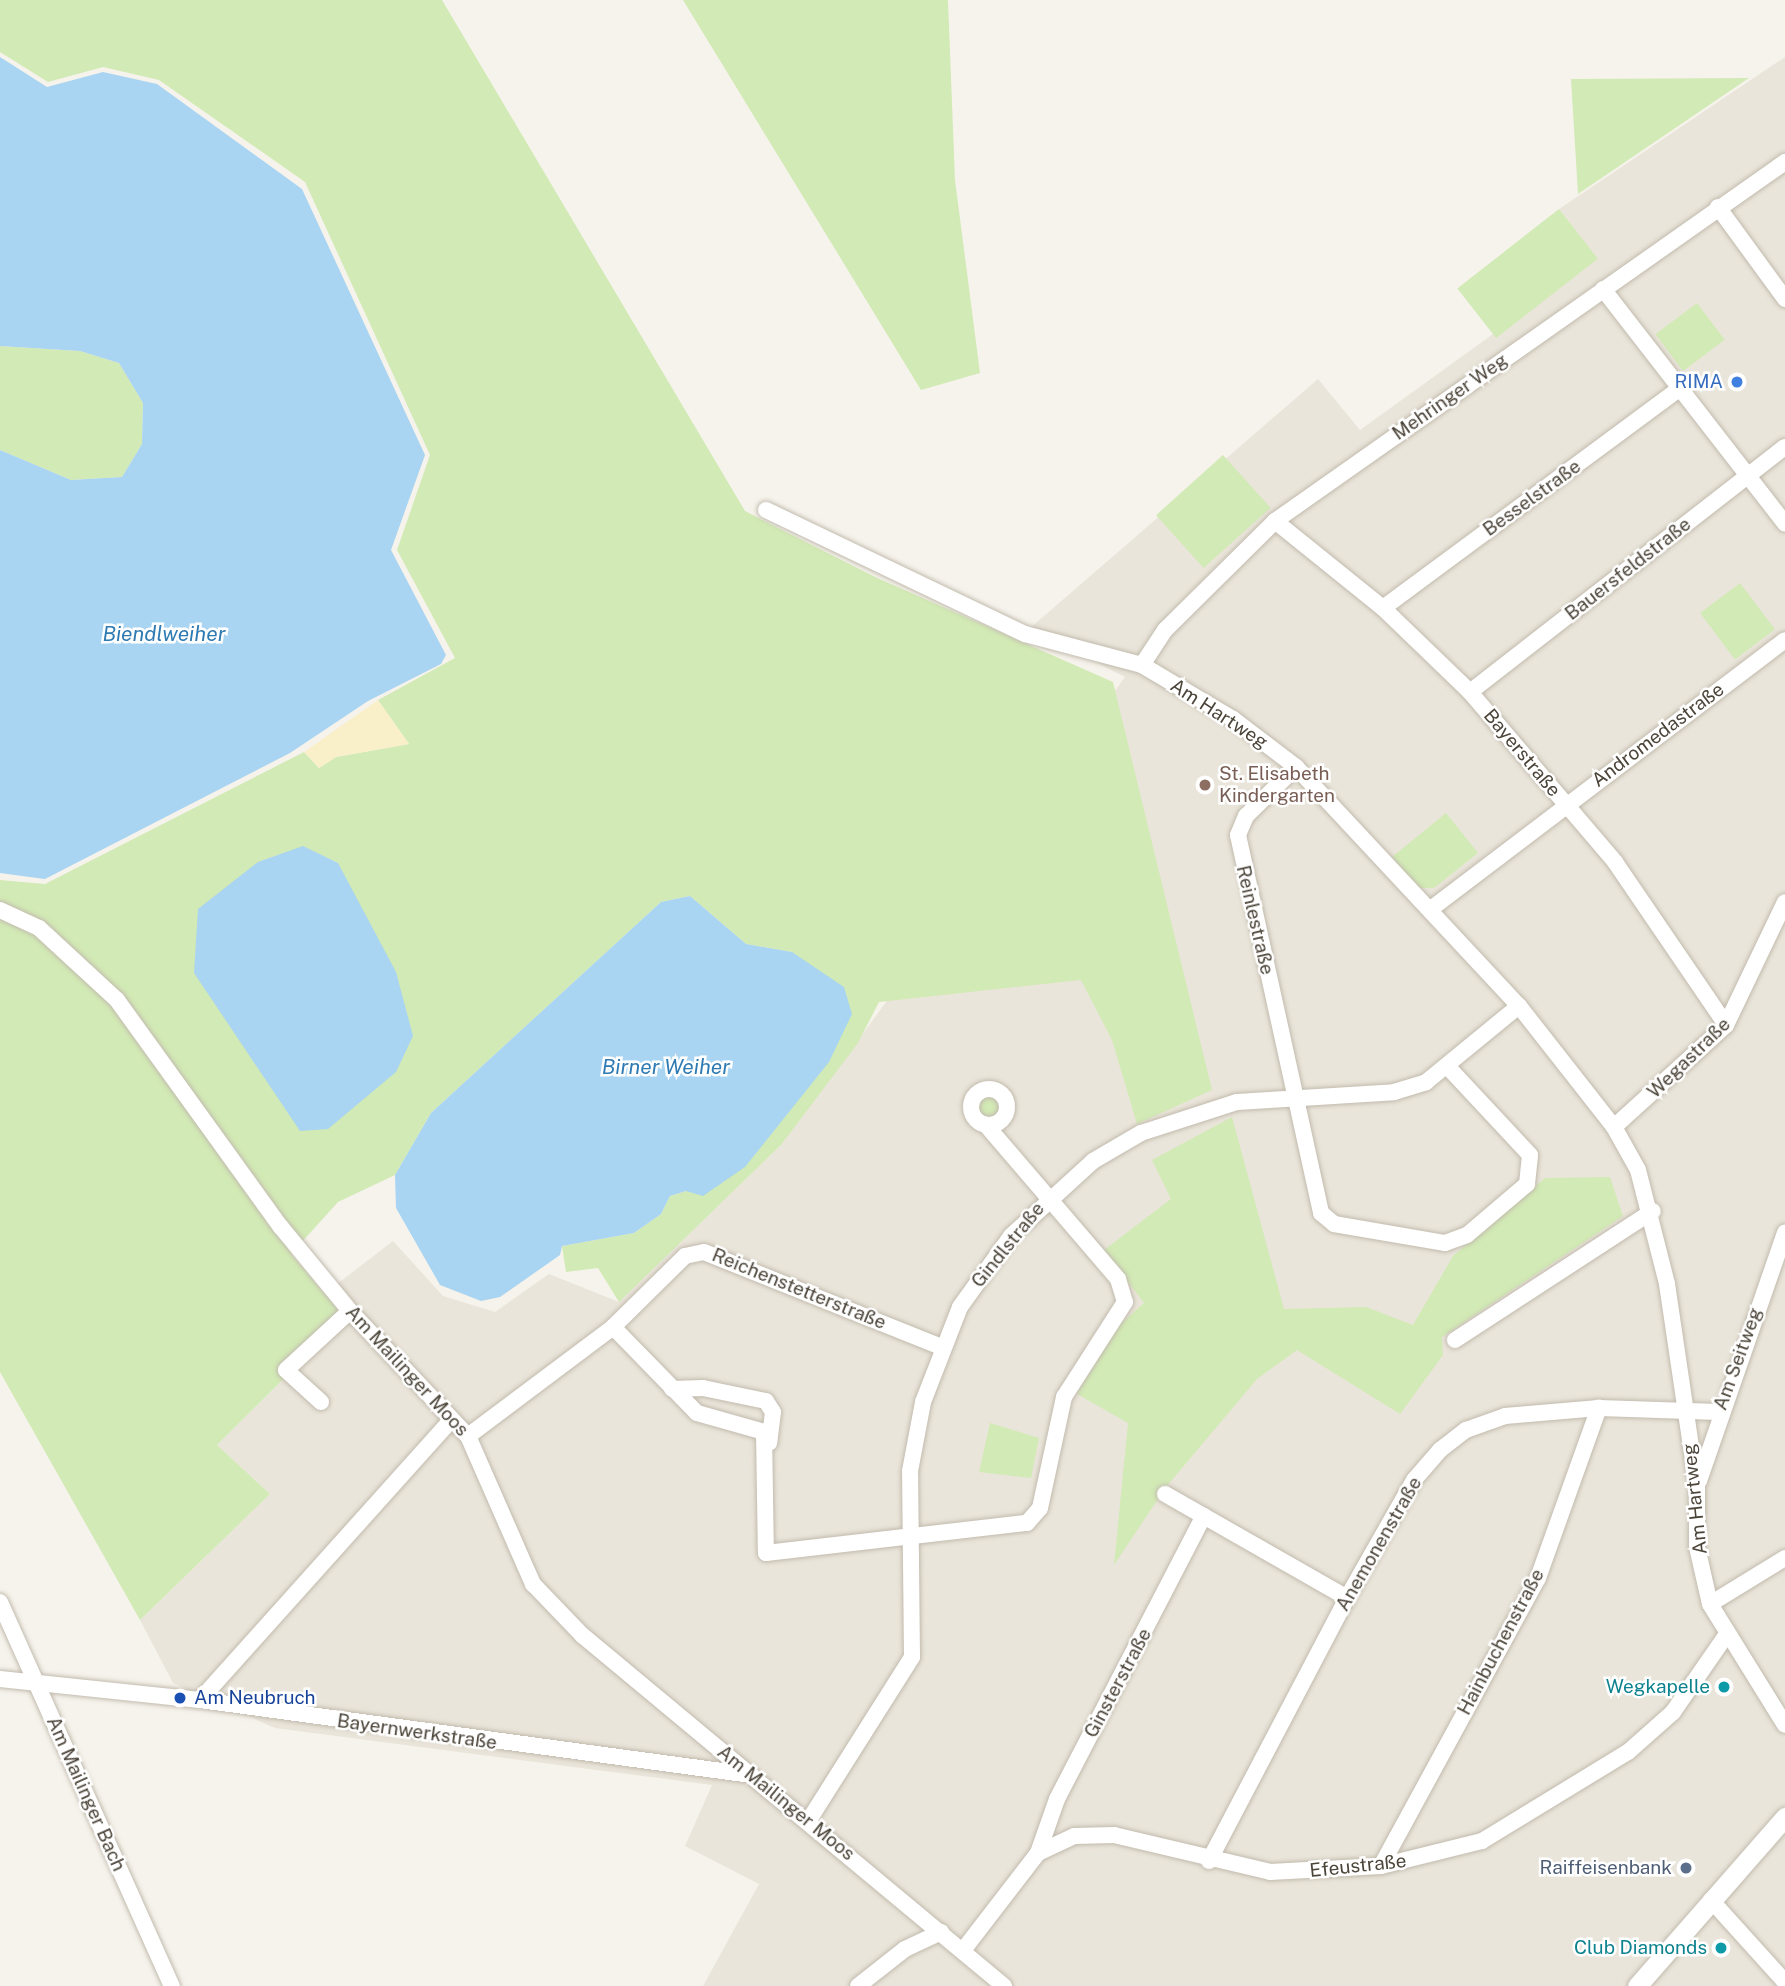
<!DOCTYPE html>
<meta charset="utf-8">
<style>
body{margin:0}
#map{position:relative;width:1785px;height:1986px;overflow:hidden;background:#f6f3ec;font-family:"Public Sans",sans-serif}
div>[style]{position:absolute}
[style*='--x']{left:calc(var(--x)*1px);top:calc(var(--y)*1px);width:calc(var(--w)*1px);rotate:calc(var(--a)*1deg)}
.residential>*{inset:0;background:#eae5da}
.green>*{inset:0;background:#d2eab5;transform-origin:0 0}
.round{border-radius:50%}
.sand>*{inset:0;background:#f9efc9}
.water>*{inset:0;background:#a9d4f2}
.roads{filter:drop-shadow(0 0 2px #c2bbae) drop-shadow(0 0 2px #c2bbae)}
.minor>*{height:16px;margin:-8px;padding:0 8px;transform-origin:8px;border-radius:8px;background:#fff}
.minor>.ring{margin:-8px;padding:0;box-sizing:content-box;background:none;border:16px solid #fff;border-radius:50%}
.tertiary>*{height:19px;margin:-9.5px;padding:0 9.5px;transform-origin:9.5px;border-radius:9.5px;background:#fff}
.dots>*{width:19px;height:19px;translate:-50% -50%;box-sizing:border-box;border:4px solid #fff;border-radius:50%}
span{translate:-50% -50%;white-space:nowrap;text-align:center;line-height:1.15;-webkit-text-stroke:5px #fff;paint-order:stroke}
.shop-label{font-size:19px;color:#366cbe}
.right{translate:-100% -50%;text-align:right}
.street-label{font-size:19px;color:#4b4439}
.education-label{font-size:19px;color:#785e54}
.left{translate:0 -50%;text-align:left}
.culture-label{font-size:19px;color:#0d838f}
.transit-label{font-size:19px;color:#164399}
.service-label{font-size:19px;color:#4e5e75}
.water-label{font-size:21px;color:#2e7ab2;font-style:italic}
</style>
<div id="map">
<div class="residential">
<div style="clip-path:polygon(1785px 57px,1785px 1986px,703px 1986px,759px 1884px,685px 1846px,712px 1785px,275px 1728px,173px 1683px,140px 1620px,270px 1494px,217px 1445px,345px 1319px,324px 1294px,393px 1241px,443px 1296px,495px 1312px,549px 1274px,619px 1302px,781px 1145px,1125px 677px,1029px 629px,1318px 379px,1360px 430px,1597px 259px,1559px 209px)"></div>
</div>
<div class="green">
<div style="clip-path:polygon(evenodd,0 0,442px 0,745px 511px,875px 577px,1113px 682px,1212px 1090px,1137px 1124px,1112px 1040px,1081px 980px,879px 1002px,858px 1043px,781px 1145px,619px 1302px,598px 1268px,566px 1272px,562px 1246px,634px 1233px,661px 1214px,670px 1196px,686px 1191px,792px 952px,746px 944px,690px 896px,661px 902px,431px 1113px,395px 1175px,338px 1202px,291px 1254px,345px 1318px,217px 1445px,270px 1494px,140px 1620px,0 1372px,0 880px,45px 884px,304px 752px,319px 768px,336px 757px,409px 744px,378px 700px,455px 658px,397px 550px,430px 455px,305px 182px,159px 80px,103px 67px,48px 82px,0 52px,0 0,303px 847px,338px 863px,258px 862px,303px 847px)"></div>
<div style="clip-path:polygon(683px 0,948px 0,955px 180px,980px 373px,921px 390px)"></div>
<div style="clip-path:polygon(1749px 78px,1578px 194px,1571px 79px)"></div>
<div style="left:1559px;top:209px;width:63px;height:129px;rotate:52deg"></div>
<div style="left:1697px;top:303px;width:46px;height:52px;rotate:53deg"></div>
<div style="clip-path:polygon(0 346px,80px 351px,119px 363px,143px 403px,142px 444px,122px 477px,71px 480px,0 450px)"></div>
<div style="left:1223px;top:455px;width:71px;height:90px;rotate:48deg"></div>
<div style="left:1740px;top:583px;width:58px;height:50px;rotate:53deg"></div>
<div style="clip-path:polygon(1446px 813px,1478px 853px,1434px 888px,1418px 888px,1392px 857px)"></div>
<div class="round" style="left:974px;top:1092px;width:30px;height:30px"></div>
<div style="clip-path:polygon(1232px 1117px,1284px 1309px,1366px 1307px,1413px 1325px,1453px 1256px,1545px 1178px,1610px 1177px,1623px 1216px,1442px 1337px,1443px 1355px,1400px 1414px,1297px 1350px,1257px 1379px,1166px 1487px,1114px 1565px,1128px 1423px,1077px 1394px,1116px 1328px,1144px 1303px,1104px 1250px,1171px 1199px,1152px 1160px)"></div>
<div style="clip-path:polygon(990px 1423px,1039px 1438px,1031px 1478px,979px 1472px)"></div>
</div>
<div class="sand">
<div style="clip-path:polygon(378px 700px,409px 744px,336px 757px,319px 768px,304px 752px)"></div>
</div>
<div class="water">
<div style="clip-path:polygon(0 57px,47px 87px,103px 72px,157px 84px,302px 189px,425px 455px,391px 550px,446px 655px,441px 664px,368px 701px,290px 753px,45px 879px,0 873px,0 450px,71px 480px,122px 477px,142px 444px,143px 403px,119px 363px,80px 351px,0 346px)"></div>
<div style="clip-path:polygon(303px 846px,338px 863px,396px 972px,413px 1036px,396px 1072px,328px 1129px,300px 1131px,194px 973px,198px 909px,258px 862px)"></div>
<div style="clip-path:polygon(690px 896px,746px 944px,792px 952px,844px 987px,852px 1014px,829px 1062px,745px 1167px,703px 1196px,686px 1191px,670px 1196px,661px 1214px,634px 1233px,562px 1246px,560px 1255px,500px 1297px,481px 1301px,440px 1285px,396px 1208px,395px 1175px,431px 1113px,661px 902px)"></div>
</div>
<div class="roads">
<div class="minor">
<div style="--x:1718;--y:207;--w:114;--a:53.9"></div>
<div style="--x:1603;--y:289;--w:297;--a:52.2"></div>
<div style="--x:766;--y:510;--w:287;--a:25.6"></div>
<div style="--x:1025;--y:634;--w:121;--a:14.8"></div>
<div style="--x:1142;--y:665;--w:106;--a:30.7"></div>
<div style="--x:1233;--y:719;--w:79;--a:37.3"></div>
<div style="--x:1296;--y:767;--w:327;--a:47"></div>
<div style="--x:1519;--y:1006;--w:154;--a:51.9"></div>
<div style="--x:1614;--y:1127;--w:49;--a:60.8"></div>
<div style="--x:1638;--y:1170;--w:118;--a:75.7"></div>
<div style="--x:1667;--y:1284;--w:206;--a:81.6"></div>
<div style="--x:1697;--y:1488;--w:59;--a:90"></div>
<div style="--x:1697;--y:1547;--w:58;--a:77.2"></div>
<div style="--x:1710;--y:1604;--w:142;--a:58.2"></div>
<div style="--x:1275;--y:521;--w:139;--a:38.9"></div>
<div style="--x:1383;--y:608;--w:121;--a:44"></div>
<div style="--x:1470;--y:692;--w:223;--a:49.5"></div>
<div style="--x:1615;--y:862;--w:197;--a:55.7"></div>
<div style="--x:1383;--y:608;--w:370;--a:-36.5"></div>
<div style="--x:1142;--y:665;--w:42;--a:-56.7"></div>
<div style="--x:1165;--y:630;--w:155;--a:-44.7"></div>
<div style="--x:1275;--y:521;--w:624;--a:-35.14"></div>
<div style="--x:1470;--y:692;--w:399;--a:-37.9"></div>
<div style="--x:1296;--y:767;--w:70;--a:135.6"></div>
<div style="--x:1246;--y:816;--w:21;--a:113"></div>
<div style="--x:1238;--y:835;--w:387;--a:77.6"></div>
<div style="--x:1321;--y:1213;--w:17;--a:40"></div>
<div style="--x:1334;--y:1224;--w:113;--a:9.7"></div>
<div style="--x:1445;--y:1243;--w:23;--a:-20"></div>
<div style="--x:1467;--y:1235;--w:79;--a:-40.4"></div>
<div style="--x:1527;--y:1184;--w:29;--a:-84"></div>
<div style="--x:1530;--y:1155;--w:119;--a:-133"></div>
<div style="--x:1432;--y:908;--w:443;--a:-37.2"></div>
<div style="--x:0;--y:910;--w:43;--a:24.8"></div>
<div style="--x:39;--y:928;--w:106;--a:42.7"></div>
<div style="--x:117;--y:1000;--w:280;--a:54.2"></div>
<div style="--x:281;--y:1227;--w:109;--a:50.6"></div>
<div style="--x:350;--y:1311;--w:172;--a:46.7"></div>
<div style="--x:468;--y:1436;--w:162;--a:66.3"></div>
<div style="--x:533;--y:1584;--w:71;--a:46.1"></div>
<div style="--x:582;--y:1635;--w:549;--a:39.75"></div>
<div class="ring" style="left:971px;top:1089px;width:20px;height:20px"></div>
<div style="--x:1614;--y:1127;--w:151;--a:-42.3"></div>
<div style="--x:1726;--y:1025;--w:136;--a:-64.4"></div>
<div style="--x:613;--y:1327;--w:120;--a:45.7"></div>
<div style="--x:697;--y:1413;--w:70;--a:15.8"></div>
<div style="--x:764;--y:1432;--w:121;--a:89.1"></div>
<div style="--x:766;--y:1553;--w:263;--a:-6.6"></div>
<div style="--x:1027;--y:1523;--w:20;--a:-49"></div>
<div style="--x:1040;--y:1508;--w:114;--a:-77.8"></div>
<div style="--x:1064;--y:1397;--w:113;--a:-57.3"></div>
<div style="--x:1125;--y:1302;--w:24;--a:-107"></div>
<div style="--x:1118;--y:1279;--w:203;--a:-130.6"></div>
<div style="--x:1455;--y:1340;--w:236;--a:-33.1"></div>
<div style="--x:672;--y:1389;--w:31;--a:-2"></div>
<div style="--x:703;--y:1388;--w:64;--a:11.7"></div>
<div style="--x:766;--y:1401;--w:13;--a:58"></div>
<div style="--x:773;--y:1412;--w:31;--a:97"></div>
<div style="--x:321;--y:1402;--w:47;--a:-137.6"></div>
<div style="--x:286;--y:1370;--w:87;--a:-42.7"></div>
<div style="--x:468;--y:1436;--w:181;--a:-36.9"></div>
<div style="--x:613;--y:1327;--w:101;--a:-44.6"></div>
<div style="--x:685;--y:1256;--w:19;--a:-12"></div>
<div style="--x:704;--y:1252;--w:255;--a:21.8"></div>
<div style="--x:1699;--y:1481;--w:263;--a:-70.9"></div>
<div style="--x:1165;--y:1494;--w:210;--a:29.7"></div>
<div style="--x:0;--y:1602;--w:421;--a:65.9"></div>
<div style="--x:1710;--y:1604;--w:88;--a:-31.5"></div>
<div style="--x:0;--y:1679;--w:201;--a:6"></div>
<div style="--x:200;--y:1700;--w:556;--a:7.75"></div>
<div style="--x:200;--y:1700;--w:376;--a:-48.1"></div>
<div style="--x:809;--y:1820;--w:193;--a:-57.7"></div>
<div style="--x:912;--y:1657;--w:186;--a:-90.6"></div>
<div style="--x:910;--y:1471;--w:70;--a:-79.3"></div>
<div style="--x:923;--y:1402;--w:102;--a:-68.7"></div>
<div style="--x:960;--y:1307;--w:87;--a:-54.3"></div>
<div style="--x:1011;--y:1236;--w:111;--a:-42.4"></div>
<div style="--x:1093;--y:1161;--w:56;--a:-30.3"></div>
<div style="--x:1141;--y:1133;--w:101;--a:-17.9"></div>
<div style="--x:1237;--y:1102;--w:157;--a:-3.6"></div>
<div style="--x:1394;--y:1092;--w:34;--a:-17"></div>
<div style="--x:1426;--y:1082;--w:120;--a:-39.3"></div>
<div style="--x:1038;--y:1853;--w:57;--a:-70.6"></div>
<div style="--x:1057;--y:1799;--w:319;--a:-62.6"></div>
<div style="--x:1209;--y:1861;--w:297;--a:-62.3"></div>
<div style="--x:1347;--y:1598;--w:136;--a:-60.4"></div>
<div style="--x:1414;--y:1480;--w:40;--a:-49"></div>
<div style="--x:1440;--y:1450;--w:33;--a:-38"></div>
<div style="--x:1466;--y:1430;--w:41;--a:-19.7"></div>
<div style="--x:1505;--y:1416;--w:94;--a:-4.9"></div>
<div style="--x:1599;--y:1408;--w:120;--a:1.9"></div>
<div style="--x:1381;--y:1866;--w:328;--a:-61.4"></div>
<div style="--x:1538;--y:1578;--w:181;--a:-70.3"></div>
<div style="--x:1711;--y:1900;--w:110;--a:47.9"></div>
<div style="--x:964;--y:1949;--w:121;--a:-52.4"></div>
<div style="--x:1038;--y:1853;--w:40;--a:-25"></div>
<div style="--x:1074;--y:1836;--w:40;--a:-1.4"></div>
<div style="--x:1114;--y:1835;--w:160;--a:13.3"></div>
<div style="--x:1270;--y:1872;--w:111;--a:-3.1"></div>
<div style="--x:1381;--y:1866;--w:104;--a:-13.9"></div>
<div style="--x:1482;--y:1841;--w:171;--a:-31.4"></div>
<div style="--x:1628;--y:1752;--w:60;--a:-41.6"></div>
<div style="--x:1673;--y:1712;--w:91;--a:-55.3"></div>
<div style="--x:858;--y:1986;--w:60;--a:-38.2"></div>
<div style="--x:905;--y:1949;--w:40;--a:-25"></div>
</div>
<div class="tertiary">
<div style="--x:1637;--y:1986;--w:225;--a:-48.8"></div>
</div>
</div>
<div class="dots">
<div style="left:1737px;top:382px;background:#3f7fe0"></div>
<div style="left:1205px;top:785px;background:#8d6e63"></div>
<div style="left:1724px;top:1687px;background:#0f9aa8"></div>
<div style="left:180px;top:1698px;background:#1a4fb4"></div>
<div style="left:1686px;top:1868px;background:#5c6f8a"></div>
<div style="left:1721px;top:1948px;background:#0f9aa8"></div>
</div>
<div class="shop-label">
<span class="right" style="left:1723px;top:382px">RIMA</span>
</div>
<div class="street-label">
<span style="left:1450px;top:397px;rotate:-35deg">Mehringer Weg</span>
<span style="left:1532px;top:498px;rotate:-36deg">Besselstraße</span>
<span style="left:1628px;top:569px;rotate:-38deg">Bauersfeldstraße</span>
<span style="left:1219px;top:714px;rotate:33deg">Am Hartweg</span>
<span style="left:1658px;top:735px;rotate:-37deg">Andromedastraße</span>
<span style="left:1522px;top:753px;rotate:50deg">Bayerstraße</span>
<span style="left:1255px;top:920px;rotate:77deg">Reinlestraße</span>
<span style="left:1689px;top:1058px;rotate:-44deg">Wegastraße</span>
<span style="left:1008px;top:1245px;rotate:-51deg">Gindlstraße</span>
<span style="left:799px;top:1289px;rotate:22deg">Reichenstetterstraße</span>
<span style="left:1738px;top:1359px;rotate:-70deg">Am Seitweg</span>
<span style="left:407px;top:1371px;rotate:47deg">Am Mailinger Moos</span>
<span style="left:1695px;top:1499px;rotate:-96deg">Am Hartweg</span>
<span style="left:1379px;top:1544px;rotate:-60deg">Anemonenstraße</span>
<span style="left:1501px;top:1642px;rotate:-62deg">Hainbuchenstraße</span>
<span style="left:1118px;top:1683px;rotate:-62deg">Ginsterstraße</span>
<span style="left:417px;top:1732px;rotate:8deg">Bayernwerkstraße</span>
<span style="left:86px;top:1794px;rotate:66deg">Am Mailinger Bach</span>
<span style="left:786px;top:1803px;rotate:39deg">Am Mailinger Moos</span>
<span style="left:1358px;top:1866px;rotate:-6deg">Efeustraße</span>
</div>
<div class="education-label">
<span class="left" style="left:1219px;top:785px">St. Elisabeth<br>Kindergarten</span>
</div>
<div class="culture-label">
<span class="right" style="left:1710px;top:1687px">Wegkapelle</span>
<span class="right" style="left:1707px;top:1948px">Club Diamonds</span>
</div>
<div class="transit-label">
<span class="left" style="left:194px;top:1698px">Am Neubruch</span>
</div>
<div class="service-label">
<span class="right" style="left:1672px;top:1868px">Raiffeisenbank</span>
</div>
<div class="water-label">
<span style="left:164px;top:634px">Biendlweiher</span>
<span style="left:666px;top:1067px">Birner Weiher</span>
</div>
</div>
